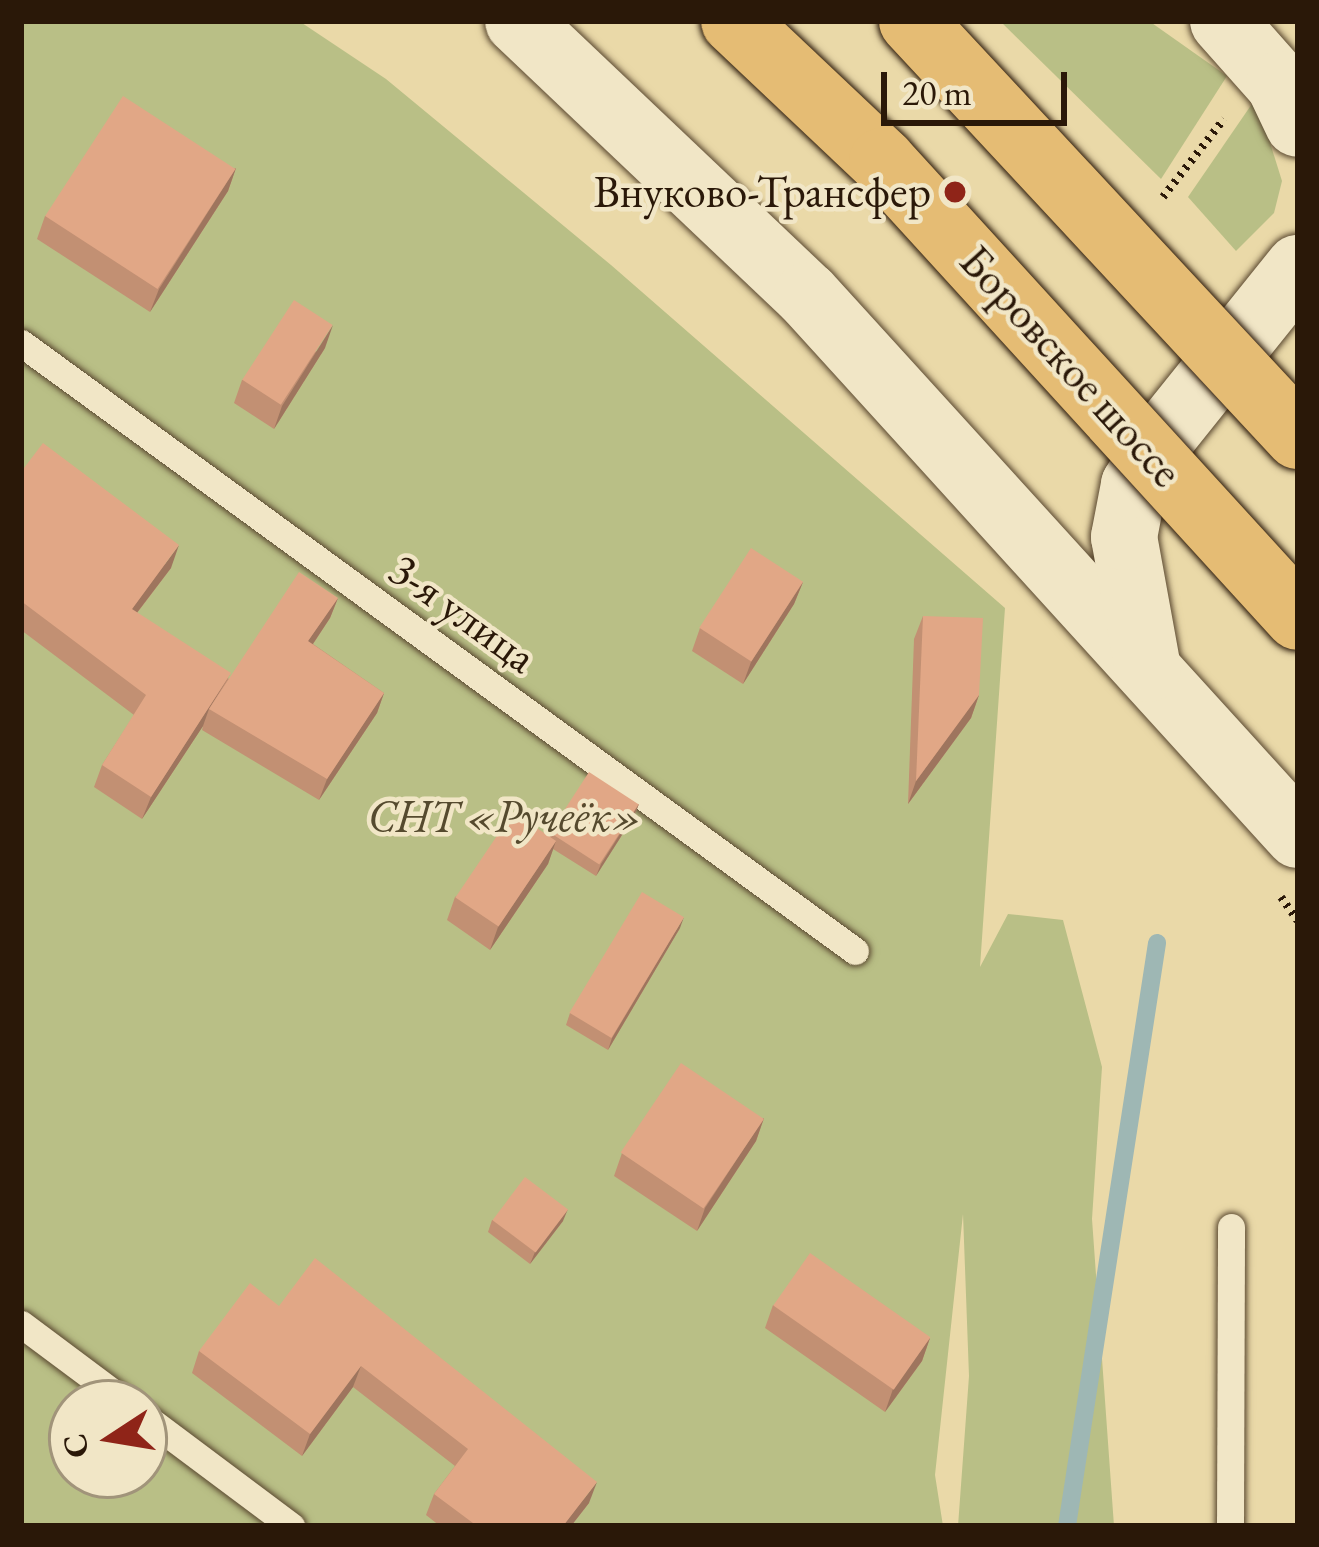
<!DOCTYPE html>
<meta charset="utf-8">
<style>
body{margin:0}
#map{position:relative;width:1319px;height:1547px;overflow:hidden;background:#ead9a8;font-family:"EB Garamond",serif}
div>[style]{position:absolute}
[style*='--x']{left:calc(var(--x)*1px);top:calc(var(--y)*1px);width:calc(var(--w)*1px);rotate:calc(var(--a)*1deg)}
.green>*{inset:0;background:#b9bf86}
.stream>*{height:18px;margin:-9px;padding:0 9px;transform-origin:9px;border-radius:9px;background:#9eb7b4}
.path>*{height:8px;margin-top:-4px;transform-origin:0;background:repeating-linear-gradient(90deg,#2a1808 0 3px,transparent 0 9px)}
.roads{filter:drop-shadow(0 0 3px #5a4830) drop-shadow(0 0 3px #5a4830)}
.lane>*{height:27px;margin:-13.5px;padding:0 13.5px;transform-origin:13.5px;border-radius:13.5px;background:#f1e6c6}
.secondary>*{height:66px;margin:-33px;padding:0 33px;transform-origin:33px;border-radius:33px;background:#f1e6c6}
.bridges{filter:drop-shadow(0 0 3px #2a1808) drop-shadow(0 0 3px #2a1808)}
.primary-bridge>*{height:66px;margin:-33px;padding:0 33px;transform-origin:33px;border-radius:33px;background:#e5bc74}
.wall>*{inset:0;background:#c29073}
.shaded-wall>*{inset:0;background:#9e755e}
.building>*{inset:0;background:#e1a786;transform-origin:0 0}
.dots>*{width:33px;height:33px;translate:-50% -50%;box-sizing:border-box;border:6px solid #f1e6c6;border-radius:50%}
span{translate:-50% -50%;white-space:nowrap;text-align:center;line-height:1.15;-webkit-text-stroke:9px #f1e6c6;paint-order:stroke}
.poi-label{font-size:45px;color:#2a1808}
.right{translate:-100% -50%;text-align:right}
.street-label{font-size:45px;color:#2a1808}
.park-label{font-size:45px;color:#554a2e;font-style:italic}
.frame{position:absolute;inset:0;border:24px solid #2a1808;pointer-events:none}
.north{position:absolute;left:48px;top:1379px;width:120px;height:120px;box-sizing:border-box;background:#f1e6c6;border:3px solid #a1947a;border-radius:50%;rotate:258deg;font-size:33px;font-weight:700;line-height:48px;text-align:center;color:#2a1808}
.north::after{content:'';display:block;margin:auto;width:42px;height:54px;background:#8f2418;clip-path:polygon(50% 0,100% 100%,50% 72%,0 100%)}
.scale{position:absolute;left:881px;top:72px;width:186px;height:54px;box-sizing:border-box;border:6px solid #2a1808;border-top:0;padding-left:15px;font-size:36px;line-height:42px;white-space:nowrap;color:#2a1808;-webkit-text-stroke:9px #f1e6c6;paint-order:stroke}
</style>
<div id="map">
<div class="green">
<div style="clip-path:polygon(evenodd,21px 21px,299px 21px,386px 79px,611px 265px,1005px 608px,980px 967px,1008px 914px,1063px 920px,1102px 1067px,1092px 1219px,1114px 1526px,958px 1526px,969px 1376px,963px 1214px,935px 1475px,943px 1526px,21px 1526px,21px 21px,72px 1403px,144px 1403px,144px 1475px,72px 1475px,72px 1403px)"></div>
<div style="clip-path:polygon(1000px 21px,1149px 21px,1227px 76px,1161px 179px)"></div>
<div style="clip-path:polygon(1256px 98px,1282px 181px,1274px 213px,1236px 251px,1188px 197px)"></div>
</div>
<div class="stream">
<div style="--x:1067;--y:1526;--w:590;--a:-81.22"></div>
</div>
<div class="path">
<div style="--x:1163;--y:197;--w:99;--a:-52"></div>
<div style="--x:1281;--y:897;--w:29;--a:55"></div>
</div>
<div class="roads">
<div class="lane">
<div style="--x:21;--y:343;--w:1032;--a:36.09"></div>
<div style="--x:21;--y:1324;--w:132;--a:36.7"></div>
<div style="--x:144;--y:1416;--w:184;--a:36.8"></div>
<div style="--x:1230;--y:1526;--w:299;--a:-89.8"></div>
</div>
<div class="secondary">
<div style="--x:518;--y:21;--w:398;--a:43.5"></div>
<div style="--x:807;--y:295;--w:730;--a:47.72"></div>
<div style="--x:1223;--y:21;--w:84;--a:48.4"></div>
<div style="--x:1279;--y:84;--w:44;--a:64.6"></div>
<div style="--x:1148;--y:669;--w:134;--a:-100.3"></div>
<div style="--x:1124;--y:537;--w:53;--a:-79.1"></div>
<div style="--x:1134;--y:485;--w:60;--a:-58.7"></div>
<div style="--x:1165;--y:434;--w:213;--a:-51.3"></div>
</div>
</div>
<div class="bridges">
<div class="primary-bridge">
<div style="--x:734;--y:21;--w:204;--a:43.4"></div>
<div style="--x:882;--y:161;--w:617;--a:47.63"></div>
<div style="--x:912;--y:21;--w:567;--a:47.07"></div>
</div>
</div>
<div class="wall">
<div style="clip-path:polygon(236px 168px,228px 191px,150px 312px,37px 239px,45px 216px)"></div>
<div style="clip-path:polygon(325px 348px,274px 429px,234px 403px,242px 380px)"></div>
<div style="clip-path:polygon(21px 472px,171px 568px,137px 613px,229px 679px,338px 598px,330px 618px,313px 644px,384px 693px,377px 713px,319px 800px,202px 730px,203px 726px,142px 819px,94px 787px,102px 765px,134px 715px,21px 630px)"></div>
<div style="clip-path:polygon(803px 582px,794px 604px,743px 684px,692px 651px,700px 628px)"></div>
<div style="clip-path:polygon(923px 616px,979px 695px,971px 718px,908px 804px,914px 639px)"></div>
<div style="clip-path:polygon(639px 804px,634px 816px,596px 876px,553px 849px,548px 864px,490px 950px,447px 920px,455px 897px,549px 837px,551px 833px)"></div>
<div style="clip-path:polygon(680px 928px,608px 1050px,566px 1025px,570px 1013px)"></div>
<div style="clip-path:polygon(764px 1118px,756px 1141px,697px 1231px,614px 1176px,622px 1153px)"></div>
<div style="clip-path:polygon(492px 1220px,563px 1221px,530px 1264px,488px 1232px)"></div>
<div style="clip-path:polygon(773px 1305px,930px 1338px,922px 1361px,885px 1412px,765px 1328px)"></div>
<div style="clip-path:polygon(279px 1306px,589px 1503px,571px 1526px,440px 1526px,426px 1515px,434px 1494px,455px 1466px,353px 1387px,302px 1456px,192px 1373px,199px 1351px)"></div>
</div>
<div class="shaded-wall">
<div style="clip-path:polygon(236px 168px,228px 191px,150px 312px,159px 289px)"></div>
<div style="clip-path:polygon(333px 325px,325px 348px,274px 429px,282px 406px)"></div>
<div style="clip-path:polygon(179px 545px,171px 568px,123px 631px,132px 609px)"></div>
<div style="clip-path:polygon(803px 582px,794px 604px,743px 684px,751px 662px)"></div>
<div style="clip-path:polygon(338px 598px,330px 618px,301px 662px,308px 641px)"></div>
<div style="clip-path:polygon(231px 673px,209px 709px,203px 726px,142px 819px,151px 797px)"></div>
<div style="clip-path:polygon(384px 693px,377px 713px,319px 800px,327px 779px)"></div>
<div style="clip-path:polygon(979px 695px,971px 718px,908px 804px,916px 781px)"></div>
<div style="clip-path:polygon(639px 804px,634px 816px,596px 876px,601px 864px)"></div>
<div style="clip-path:polygon(556px 841px,548px 864px,490px 950px,498px 927px)"></div>
<div style="clip-path:polygon(684px 917px,680px 928px,608px 1050px,612px 1038px)"></div>
<div style="clip-path:polygon(764px 1118px,756px 1141px,697px 1231px,705px 1208px)"></div>
<div style="clip-path:polygon(568px 1209px,563px 1221px,530px 1264px,535px 1252px)"></div>
<div style="clip-path:polygon(930px 1338px,922px 1361px,885px 1412px,893px 1389px)"></div>
<div style="clip-path:polygon(361px 1366px,353px 1387px,302px 1456px,310px 1434px)"></div>
<div style="clip-path:polygon(597px 1482px,589px 1503px,571px 1526px,563px 1526px)"></div>
</div>
<div class="building">
<div style="left:123px;top:96px;width:134px;height:143px;rotate:33deg"></div>
<div style="left:294px;top:300px;width:46px;height:95px;rotate:33deg"></div>
<div style="clip-path:polygon(43px 443px,179px 545px,132px 609px,231px 673px,151px 797px,102px 765px,146px 695px,21px 601px,21px 472px)"></div>
<div style="left:751px;top:548px;width:62px;height:95px;rotate:33deg"></div>
<div style="clip-path:polygon(299px 572px,338px 598px,308px 641px,384px 693px,327px 779px,209px 709px)"></div>
<div style="clip-path:polygon(923px 616px,983px 618px,979px 695px,916px 781px)"></div>
<div style="left:589px;top:772px;width:59px;height:72px;rotate:33deg"></div>
<div style="left:513px;top:812px;width:52px;height:103px;rotate:34deg"></div>
<div style="left:642px;top:892px;width:49px;height:141px;rotate:31deg"></div>
<div style="left:681px;top:1063px;width:100px;height:108px;rotate:34deg"></div>
<div style="left:525px;top:1177px;width:54px;height:54px;rotate:37deg"></div>
<div style="left:810px;top:1253px;width:147px;height:64px;rotate:35deg"></div>
<div style="clip-path:polygon(315px 1258px,597px 1482px,563px 1526px,477px 1526px,434px 1494px,468px 1449px,361px 1366px,310px 1434px,199px 1351px,250px 1283px,279px 1306px)"></div>
</div>
<div class="dots">
<div style="left:955px;top:192px;background:#8f2418"></div>
</div>
<div class="poi-label">
<span class="right" style="left:931px;top:192px">Внуково-Трансфер</span>
</div>
<div class="street-label">
<span style="left:1071px;top:366px;rotate:48deg">Боровское шоссе</span>
<span style="left:463px;top:613px;rotate:36deg">3-я улица</span>
</div>
<div class="park-label">
<span style="left:505px;top:816px">СНТ «Ручеёк»</span>
</div>
<div class="frame"></div>
<div class="north">С</div>
<div class="scale">20 m</div>
</div>
